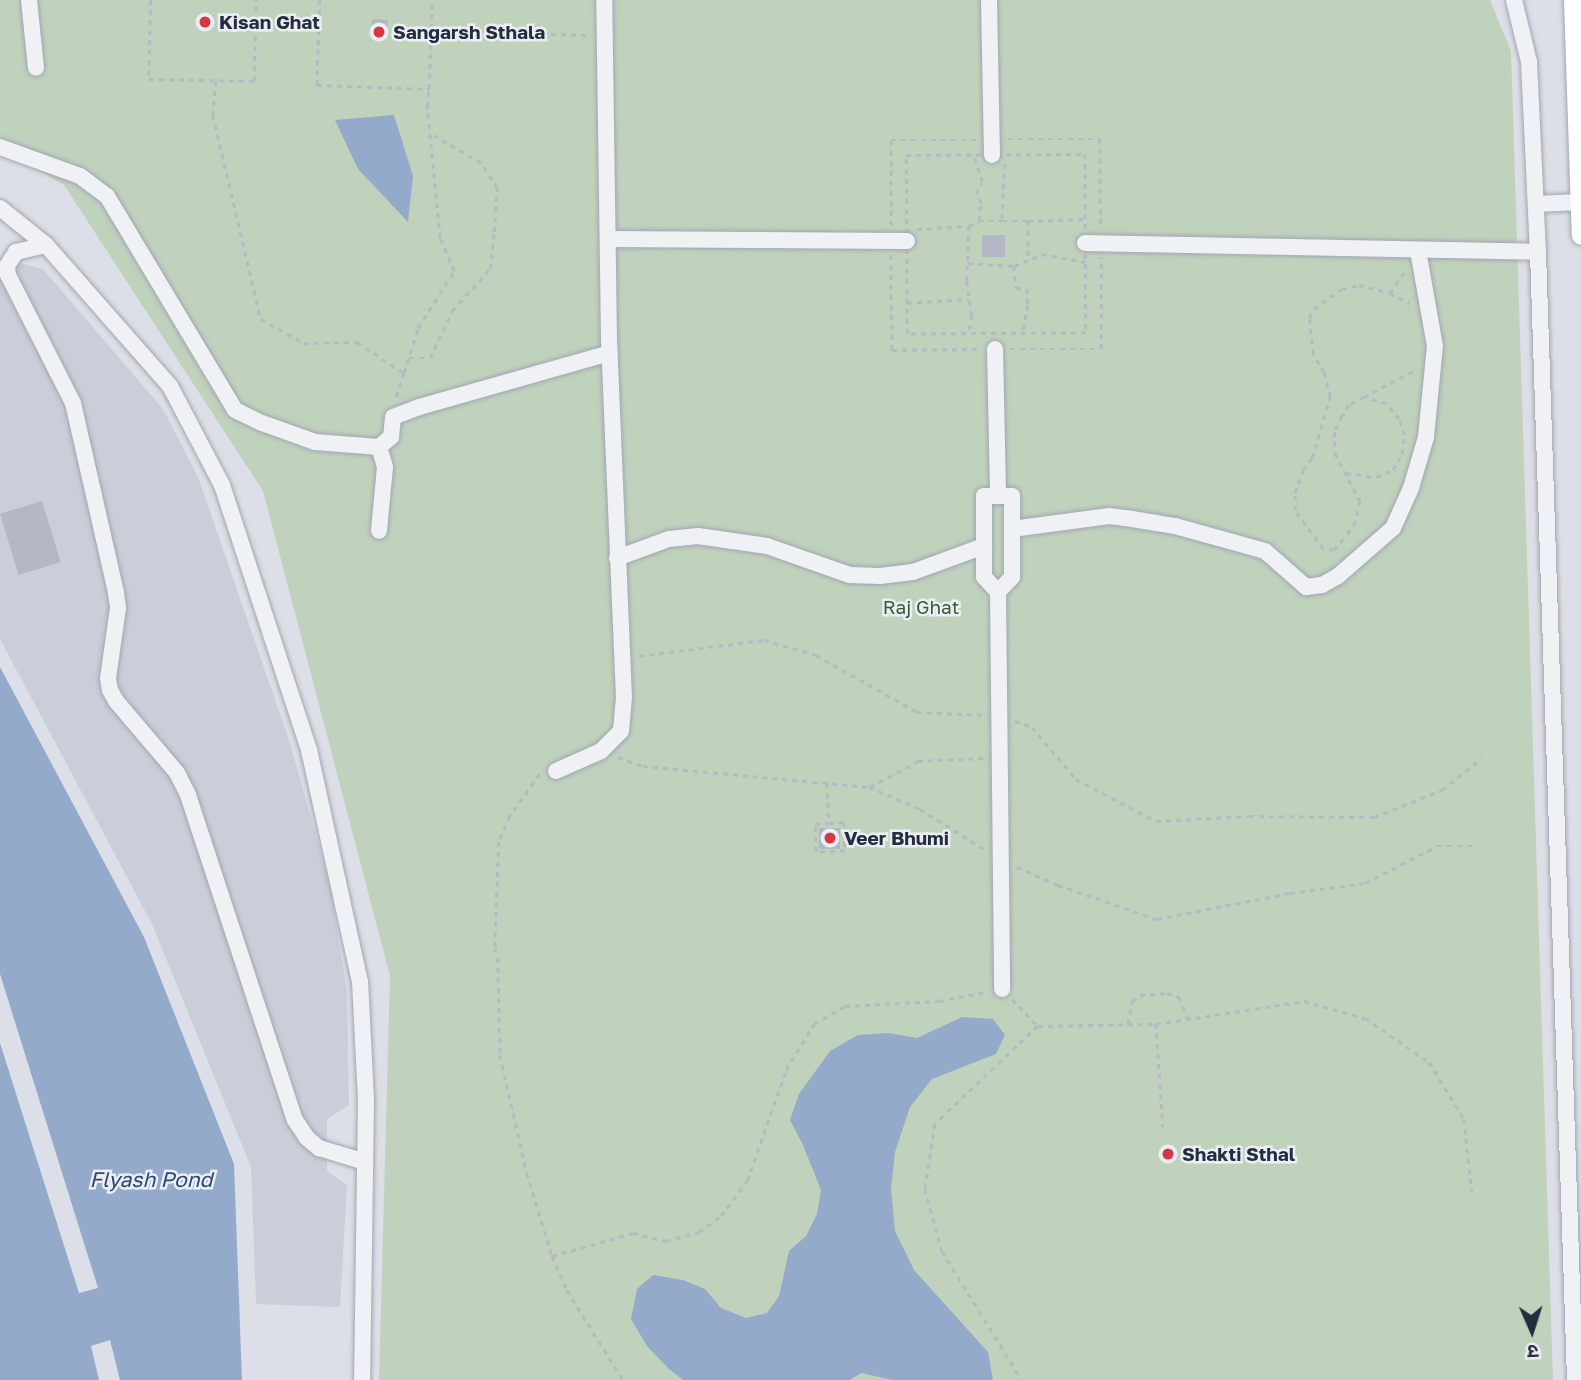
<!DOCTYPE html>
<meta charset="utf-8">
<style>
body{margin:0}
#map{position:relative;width:1581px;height:1380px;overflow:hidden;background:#dcdfe7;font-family:"Golos Text","Noto Sans Devanagari",sans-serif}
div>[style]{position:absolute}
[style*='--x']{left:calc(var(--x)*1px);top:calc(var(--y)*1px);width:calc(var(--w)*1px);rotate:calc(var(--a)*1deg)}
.built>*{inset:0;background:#caced9}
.green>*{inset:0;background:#c0d2bc}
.water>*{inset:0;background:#94aaca}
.building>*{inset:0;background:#b3b8c4;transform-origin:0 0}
.path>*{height:2.5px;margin-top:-1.25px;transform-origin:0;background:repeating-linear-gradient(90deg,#b6bac2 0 5px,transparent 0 10px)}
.roads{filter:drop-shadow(0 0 2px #a1a6b1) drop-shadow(0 0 2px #a1a6b1)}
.minor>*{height:16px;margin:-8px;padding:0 8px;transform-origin:8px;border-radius:8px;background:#eff1f5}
.major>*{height:19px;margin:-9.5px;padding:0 9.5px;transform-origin:9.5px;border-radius:9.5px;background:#fff}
.dots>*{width:19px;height:19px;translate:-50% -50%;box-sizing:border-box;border:4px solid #ebeef5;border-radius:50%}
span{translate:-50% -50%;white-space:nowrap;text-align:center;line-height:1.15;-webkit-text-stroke:5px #ebeef5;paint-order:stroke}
.poi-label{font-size:19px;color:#252c3e;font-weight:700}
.left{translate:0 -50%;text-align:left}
.park-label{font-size:19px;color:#365b31}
.water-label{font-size:21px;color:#2d4774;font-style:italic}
.north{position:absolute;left:1497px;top:1296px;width:70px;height:70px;-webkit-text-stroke:5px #ebeef5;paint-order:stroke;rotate:177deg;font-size:19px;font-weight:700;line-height:28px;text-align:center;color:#252c3e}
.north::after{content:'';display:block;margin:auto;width:24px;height:32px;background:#252c3e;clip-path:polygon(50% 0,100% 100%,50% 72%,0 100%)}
</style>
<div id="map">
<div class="built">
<div style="clip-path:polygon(0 258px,43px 269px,163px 409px,198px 477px,290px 743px,330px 886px,347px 992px,349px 1105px,327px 1119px,327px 1171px,347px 1185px,340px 1307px,256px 1304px,251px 1167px,152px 924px,0 639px)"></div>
</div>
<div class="green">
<div style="clip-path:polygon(0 0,1490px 0,1511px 51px,1553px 1380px,379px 1380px,390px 976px,263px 491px,64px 185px,0 148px)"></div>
</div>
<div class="water">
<div style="clip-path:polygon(394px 115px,413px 176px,408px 222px,358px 169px,335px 120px)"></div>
<div style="clip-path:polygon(0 667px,144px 937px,234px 1164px,242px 1380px,120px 1380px,110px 1340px,91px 1346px,99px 1380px,0 1380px,0 1043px,79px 1293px,98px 1288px,0 974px)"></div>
<div style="clip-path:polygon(962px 1017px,993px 1019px,1005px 1035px,996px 1054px,932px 1079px,910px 1107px,895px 1152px,891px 1189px,895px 1231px,914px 1270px,988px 1352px,993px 1380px,892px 1380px,862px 1373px,849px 1380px,683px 1380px,669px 1369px,647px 1346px,631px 1319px,637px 1289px,653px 1275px,683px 1280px,705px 1289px,721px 1308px,746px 1318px,767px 1313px,779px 1296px,789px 1251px,806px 1236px,817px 1214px,821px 1190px,803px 1145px,790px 1120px,799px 1094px,830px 1051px,858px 1035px,888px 1033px,917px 1038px)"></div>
</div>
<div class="building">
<div style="left:198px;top:14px;width:16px;height:14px;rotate:4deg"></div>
<div style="left:372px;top:19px;width:16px;height:15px;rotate:4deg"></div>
<div style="left:982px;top:235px;width:23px;height:22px"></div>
<div style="left:42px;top:501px;width:64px;height:44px;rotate:73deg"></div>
<div style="left:819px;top:828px;width:21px;height:21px"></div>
</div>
<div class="path">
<div style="--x:151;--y:0;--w:79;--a:91.5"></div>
<div style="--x:149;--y:79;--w:105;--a:1.1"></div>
<div style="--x:254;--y:81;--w:81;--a:-88.6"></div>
<div style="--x:320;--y:0;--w:85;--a:92"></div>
<div style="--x:317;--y:85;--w:112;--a:2"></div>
<div style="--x:429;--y:89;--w:89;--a:-88.1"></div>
<div style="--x:256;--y:27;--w:63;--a:0.9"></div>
<div style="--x:431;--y:30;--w:156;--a:1.8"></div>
<div style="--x:216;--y:81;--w:34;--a:95"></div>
<div style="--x:213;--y:115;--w:210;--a:76.8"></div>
<div style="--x:261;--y:319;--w:49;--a:29.2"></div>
<div style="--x:304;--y:343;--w:53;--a:-1.1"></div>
<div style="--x:357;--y:342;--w:56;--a:33.4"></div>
<div style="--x:404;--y:373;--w:28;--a:107"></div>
<div style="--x:1008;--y:139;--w:92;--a:0"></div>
<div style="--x:1100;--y:139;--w:90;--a:89.4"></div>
<div style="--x:1085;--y:154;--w:179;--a:89.7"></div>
<div style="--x:1086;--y:333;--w:179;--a:179.7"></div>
<div style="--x:907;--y:334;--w:179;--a:-90.3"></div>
<div style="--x:906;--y:155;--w:179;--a:-0.3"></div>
<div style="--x:1005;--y:164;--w:57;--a:93"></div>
<div style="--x:1002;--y:221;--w:26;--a:0"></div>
<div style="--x:1028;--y:221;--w:37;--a:90"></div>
<div style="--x:979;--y:221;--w:23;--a:0"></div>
<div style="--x:1028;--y:221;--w:56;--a:-2"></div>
<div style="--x:891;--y:226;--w:86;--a:-90"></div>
<div style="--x:891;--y:140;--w:86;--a:0"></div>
<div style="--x:969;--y:226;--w:55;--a:92.1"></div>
<div style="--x:967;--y:281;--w:34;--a:82"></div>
<div style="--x:972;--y:315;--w:19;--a:99"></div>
<div style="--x:917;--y:229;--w:52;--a:-3.3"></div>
<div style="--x:969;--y:226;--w:11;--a:-27"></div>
<div style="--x:979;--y:221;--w:18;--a:-84"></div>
<div style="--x:981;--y:203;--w:10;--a:-119"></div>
<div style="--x:976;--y:194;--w:13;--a:-63"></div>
<div style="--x:982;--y:182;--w:28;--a:-107"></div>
<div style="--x:891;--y:255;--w:95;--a:89.4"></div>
<div style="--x:892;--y:350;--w:87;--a:-0.7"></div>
<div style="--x:968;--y:263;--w:46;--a:3.7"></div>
<div style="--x:1014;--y:266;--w:30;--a:-23"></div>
<div style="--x:1042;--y:254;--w:44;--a:10.5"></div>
<div style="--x:1014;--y:266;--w:22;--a:85"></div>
<div style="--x:1016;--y:288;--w:11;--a:5"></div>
<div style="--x:1027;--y:289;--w:16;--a:86"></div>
<div style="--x:1028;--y:305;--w:27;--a:100"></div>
<div style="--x:1390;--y:293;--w:22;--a:27"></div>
<div style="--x:907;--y:303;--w:62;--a:-3.7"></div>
<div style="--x:1010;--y:349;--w:91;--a:0"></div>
<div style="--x:1101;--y:349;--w:92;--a:-90"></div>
<div style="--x:409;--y:358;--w:21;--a:0"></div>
<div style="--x:430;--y:358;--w:52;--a:-64.9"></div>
<div style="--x:452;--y:311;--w:57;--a:-47.9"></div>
<div style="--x:490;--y:269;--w:37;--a:-84"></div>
<div style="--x:494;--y:232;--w:44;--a:-86.1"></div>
<div style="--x:497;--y:188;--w:30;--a:-123"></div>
<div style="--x:481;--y:163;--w:60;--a:-150"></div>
<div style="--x:404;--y:373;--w:47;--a:-72.7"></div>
<div style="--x:418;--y:328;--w:67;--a:-57.7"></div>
<div style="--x:454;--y:271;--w:36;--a:-113"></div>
<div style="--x:440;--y:238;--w:132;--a:-95.7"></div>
<div style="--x:427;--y:107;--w:18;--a:-84"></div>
<div style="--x:1364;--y:397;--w:60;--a:-27.8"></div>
<div style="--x:1346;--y:473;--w:30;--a:8"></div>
<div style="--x:1376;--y:477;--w:18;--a:-22"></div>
<div style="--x:1393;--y:470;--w:18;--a:-61"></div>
<div style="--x:1402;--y:454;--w:19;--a:-84"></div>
<div style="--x:1404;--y:435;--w:17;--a:-107"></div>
<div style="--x:1399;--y:419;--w:20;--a:-131"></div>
<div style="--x:1386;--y:404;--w:23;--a:-162"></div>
<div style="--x:1364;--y:397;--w:17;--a:152"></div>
<div style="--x:1349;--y:405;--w:13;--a:122"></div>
<div style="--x:1342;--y:416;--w:17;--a:114"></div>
<div style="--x:1335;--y:432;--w:21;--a:90"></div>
<div style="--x:1335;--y:453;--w:54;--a:62.5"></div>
<div style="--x:1360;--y:501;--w:21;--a:101"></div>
<div style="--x:1356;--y:522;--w:21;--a:125"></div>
<div style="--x:1344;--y:539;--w:15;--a:132"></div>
<div style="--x:1334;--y:550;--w:11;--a:-175"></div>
<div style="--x:1323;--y:549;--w:47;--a:-126.4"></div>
<div style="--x:1295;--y:511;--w:18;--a:-90"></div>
<div style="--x:1295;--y:493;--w:24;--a:-71"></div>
<div style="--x:1303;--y:470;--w:15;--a:-53"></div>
<div style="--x:1312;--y:458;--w:64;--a:-73.6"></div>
<div style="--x:1330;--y:397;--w:25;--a:-104"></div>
<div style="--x:1324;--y:373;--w:22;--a:-120"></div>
<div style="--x:1313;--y:354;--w:36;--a:-96"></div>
<div style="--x:1309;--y:318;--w:10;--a:-61"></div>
<div style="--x:1314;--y:309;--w:34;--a:-36"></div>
<div style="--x:1342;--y:289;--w:17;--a:-13"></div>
<div style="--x:1359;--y:285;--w:32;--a:14"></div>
<div style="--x:1390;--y:293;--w:29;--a:-56"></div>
<div style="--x:639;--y:656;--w:126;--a:-7.3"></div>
<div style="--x:764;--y:640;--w:54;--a:16.1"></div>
<div style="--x:816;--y:655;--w:116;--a:29.4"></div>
<div style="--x:917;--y:712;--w:68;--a:2.5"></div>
<div style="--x:1015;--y:721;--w:18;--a:19"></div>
<div style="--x:1032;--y:727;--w:68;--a:49.8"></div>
<div style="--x:1076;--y:779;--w:90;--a:27.7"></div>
<div style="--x:1156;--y:821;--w:93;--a:-3.1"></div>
<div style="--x:1249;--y:816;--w:125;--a:0.5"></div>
<div style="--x:1374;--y:817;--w:73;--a:-21.7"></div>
<div style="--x:1442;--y:790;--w:51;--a:-38.7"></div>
<div style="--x:618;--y:757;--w:27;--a:20"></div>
<div style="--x:643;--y:766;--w:227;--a:5.3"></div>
<div style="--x:869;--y:787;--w:56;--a:23.3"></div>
<div style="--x:920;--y:809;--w:75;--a:32"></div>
<div style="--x:540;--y:774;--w:52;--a:125.5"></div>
<div style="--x:510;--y:816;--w:28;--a:113"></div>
<div style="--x:499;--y:842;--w:106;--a:92.2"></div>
<div style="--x:495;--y:948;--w:10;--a:73"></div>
<div style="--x:498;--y:958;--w:97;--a:88.8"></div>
<div style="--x:500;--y:1055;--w:121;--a:77.1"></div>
<div style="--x:527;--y:1173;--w:87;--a:73.2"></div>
<div style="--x:552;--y:1256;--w:37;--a:66"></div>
<div style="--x:567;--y:1290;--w:106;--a:58.1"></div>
<div style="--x:827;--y:783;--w:40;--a:87.1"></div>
<div style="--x:829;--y:823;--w:15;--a:-4"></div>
<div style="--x:844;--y:822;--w:29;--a:88"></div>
<div style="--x:845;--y:851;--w:29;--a:178"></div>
<div style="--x:816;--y:852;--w:28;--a:-92"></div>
<div style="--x:815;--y:824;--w:14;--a:-4"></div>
<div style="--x:870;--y:787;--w:55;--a:-28.4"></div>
<div style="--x:918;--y:761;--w:65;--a:-2.6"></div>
<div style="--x:1017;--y:867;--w:45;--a:23.7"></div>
<div style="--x:1058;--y:885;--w:105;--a:19"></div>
<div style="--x:1157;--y:919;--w:136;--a:-11.1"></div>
<div style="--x:1290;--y:893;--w:76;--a:-7.6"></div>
<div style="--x:1365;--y:883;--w:81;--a:-27.2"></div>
<div style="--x:1437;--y:846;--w:36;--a:0"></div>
<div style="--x:1012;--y:999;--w:37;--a:46"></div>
<div style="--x:1038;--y:1026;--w:142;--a:136.4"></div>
<div style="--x:935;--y:1124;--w:66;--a:98.7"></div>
<div style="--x:925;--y:1189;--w:64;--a:74.7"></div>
<div style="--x:942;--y:1251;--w:152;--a:58.2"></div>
<div style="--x:1128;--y:1024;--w:23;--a:-80"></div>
<div style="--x:1132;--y:1001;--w:10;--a:-37"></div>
<div style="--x:1140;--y:995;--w:27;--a:-4"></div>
<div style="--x:1167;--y:993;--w:13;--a:18"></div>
<div style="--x:1179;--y:997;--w:23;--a:67"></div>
<div style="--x:1156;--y:1024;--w:103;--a:86.1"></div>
<div style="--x:1038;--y:1026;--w:118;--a:-1"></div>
<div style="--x:1156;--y:1024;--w:150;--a:-8.8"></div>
<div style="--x:1304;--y:1001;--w:63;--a:15.6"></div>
<div style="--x:1365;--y:1018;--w:78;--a:34.5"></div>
<div style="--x:1429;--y:1062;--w:67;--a:58.4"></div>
<div style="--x:1464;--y:1119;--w:73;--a:83.7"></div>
<div style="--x:552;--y:1256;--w:84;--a:-15.9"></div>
<div style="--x:633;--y:1233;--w:34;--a:14"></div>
<div style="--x:666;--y:1241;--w:34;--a:-15"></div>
<div style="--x:699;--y:1232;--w:27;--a:-36"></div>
<div style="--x:721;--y:1216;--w:44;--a:-53.4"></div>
<div style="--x:747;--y:1181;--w:118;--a:-70.6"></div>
<div style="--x:786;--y:1070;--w:54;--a:-58.7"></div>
<div style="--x:814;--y:1024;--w:36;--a:-30"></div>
<div style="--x:845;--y:1006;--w:94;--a:-3"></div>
<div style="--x:939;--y:1001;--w:47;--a:-11.1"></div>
</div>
<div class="roads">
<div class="minor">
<div style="--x:29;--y:0;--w:68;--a:84.1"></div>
<div style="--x:989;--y:0;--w:155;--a:88.9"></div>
<div style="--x:1514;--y:0;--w:64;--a:76.4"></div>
<div style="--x:1529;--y:62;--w:190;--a:87.3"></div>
<div style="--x:1538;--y:252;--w:1129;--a:88.12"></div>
<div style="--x:0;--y:147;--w:85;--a:19.9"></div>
<div style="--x:80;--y:176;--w:34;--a:37"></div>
<div style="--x:107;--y:196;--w:249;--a:59.1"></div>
<div style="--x:235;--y:410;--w:30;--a:26"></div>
<div style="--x:262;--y:423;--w:56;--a:19.7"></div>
<div style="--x:315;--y:442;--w:64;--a:4.5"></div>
<div style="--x:379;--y:447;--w:16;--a:-40"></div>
<div style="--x:391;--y:437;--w:20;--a:-84"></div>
<div style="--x:393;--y:417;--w:28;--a:-21"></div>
<div style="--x:419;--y:407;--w:198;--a:-15.8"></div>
<div style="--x:1536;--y:204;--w:44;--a:-2.6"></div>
<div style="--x:0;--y:208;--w:59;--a:38.8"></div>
<div style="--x:46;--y:245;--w:188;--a:48.7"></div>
<div style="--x:170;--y:386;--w:112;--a:62.3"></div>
<div style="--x:222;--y:485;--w:279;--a:71.8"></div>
<div style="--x:309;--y:750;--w:237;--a:77.6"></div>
<div style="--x:360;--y:981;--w:120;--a:87.1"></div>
<div style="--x:366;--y:1101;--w:279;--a:90.8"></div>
<div style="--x:608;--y:239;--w:299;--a:0.4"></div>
<div style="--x:1085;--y:243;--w:453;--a:1.1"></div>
<div style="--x:46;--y:245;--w:31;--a:167"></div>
<div style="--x:16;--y:252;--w:17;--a:123"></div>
<div style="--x:7;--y:266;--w:9;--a:84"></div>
<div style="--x:8;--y:275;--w:144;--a:63.1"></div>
<div style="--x:73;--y:403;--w:195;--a:77.2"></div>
<div style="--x:116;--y:593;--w:15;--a:82"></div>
<div style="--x:118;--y:608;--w:71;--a:98.1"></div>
<div style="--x:108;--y:678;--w:12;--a:81"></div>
<div style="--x:110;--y:690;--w:13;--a:61"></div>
<div style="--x:116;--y:701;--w:94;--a:49.7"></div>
<div style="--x:177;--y:773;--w:25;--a:63"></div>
<div style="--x:188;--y:795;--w:342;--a:71.8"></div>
<div style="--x:295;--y:1120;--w:22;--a:56"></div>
<div style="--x:307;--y:1138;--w:16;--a:40"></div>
<div style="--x:319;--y:1148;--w:48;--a:16.9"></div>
<div style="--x:995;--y:349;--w:147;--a:88.8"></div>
<div style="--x:379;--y:447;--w:21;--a:73"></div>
<div style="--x:385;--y:467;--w:64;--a:95.4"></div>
<div style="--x:984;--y:496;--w:28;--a:0"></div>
<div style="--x:1012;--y:496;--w:81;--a:90"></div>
<div style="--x:1012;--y:577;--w:21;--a:133"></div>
<div style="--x:998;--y:592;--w:21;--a:-133"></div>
<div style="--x:984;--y:577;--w:81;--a:-90"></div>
<div style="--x:1012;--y:529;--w:98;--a:-7.6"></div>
<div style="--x:1109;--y:516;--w:17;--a:7"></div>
<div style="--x:1126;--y:518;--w:50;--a:9.3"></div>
<div style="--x:1175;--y:526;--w:93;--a:15.5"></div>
<div style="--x:1265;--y:551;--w:55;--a:41.3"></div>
<div style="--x:1306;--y:587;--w:16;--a:-7"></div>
<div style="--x:1322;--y:585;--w:18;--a:-29"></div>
<div style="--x:1338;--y:576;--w:73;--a:-41.1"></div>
<div style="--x:1393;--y:528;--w:44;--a:-65.8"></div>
<div style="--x:1411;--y:488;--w:53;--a:-73.6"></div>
<div style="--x:1426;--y:437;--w:91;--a:-84.4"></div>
<div style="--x:1435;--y:346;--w:97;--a:-100.1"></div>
<div style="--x:617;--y:558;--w:55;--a:-20.1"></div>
<div style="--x:669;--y:539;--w:29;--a:-6"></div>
<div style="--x:698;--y:536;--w:70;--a:8.2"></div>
<div style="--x:767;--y:546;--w:88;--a:19.3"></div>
<div style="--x:850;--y:575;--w:30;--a:2"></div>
<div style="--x:880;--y:576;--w:33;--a:-7"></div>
<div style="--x:913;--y:572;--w:76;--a:-20.1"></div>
<div style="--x:998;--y:592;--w:397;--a:89.4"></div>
<div style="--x:556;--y:771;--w:49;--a:-24"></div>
<div style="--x:601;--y:751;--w:28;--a:-45"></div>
<div style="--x:621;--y:731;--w:33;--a:-85"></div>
<div style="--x:624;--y:698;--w:358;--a:-92.4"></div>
<div style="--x:609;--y:340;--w:340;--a:-90.8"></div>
</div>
<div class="major">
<div style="--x:1573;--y:0;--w:235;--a:88.1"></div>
</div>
</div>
<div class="dots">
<div style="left:205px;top:22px;background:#d63743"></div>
<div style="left:379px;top:32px;background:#d63743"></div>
<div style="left:830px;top:838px;background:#d63743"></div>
<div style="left:1168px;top:1154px;background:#d63743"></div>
</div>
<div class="poi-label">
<span class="left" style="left:219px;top:22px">Kisan Ghat</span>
<span class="left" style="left:393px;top:32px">Sangarsh Sthala</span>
<span class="left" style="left:844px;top:838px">Veer Bhumi</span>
<span class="left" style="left:1182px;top:1154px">Shakti Sthal</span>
</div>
<div class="park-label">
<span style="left:921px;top:607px">Raj Ghat</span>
</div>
<div class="water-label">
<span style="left:151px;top:1179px">Flyash Pond</span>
</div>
<div class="north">उ</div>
</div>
